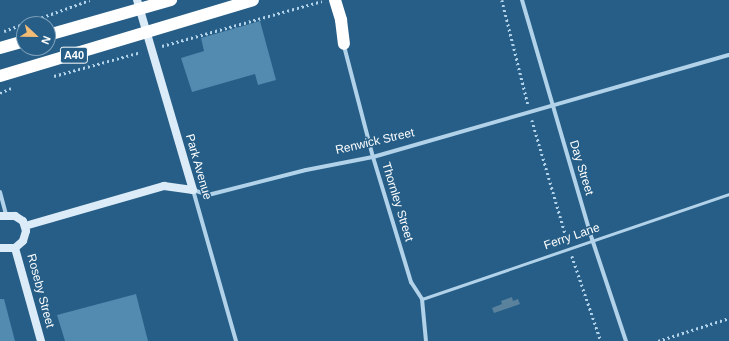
<!DOCTYPE html>
<style>
body{margin:0}
#map{position:relative;width:729px;height:341px;overflow:hidden;background:#265e87;font-family:Helvetica,sans-serif}
div>[style]{position:absolute}
[style*='--x']{left:calc(var(--x)*1px);top:calc(var(--y)*1px);width:calc(var(--w)*1px);rotate:calc(var(--a)*1deg)}
.water>*{inset:0;background:#5a829d}
.building>*{inset:0;background:#528ab0}
.path>*{height:2.5px;margin-top:-1.25px;transform-origin:0;background:repeating-linear-gradient(90deg,#b1d2e9 0 2px,transparent 0 5px)}
.lane>*{height:3px;margin:-1.5px;padding:0 1.5px;transform-origin:1.5px;border-radius:1.5px;background:#b1d2e9}
.street>*{height:4px;margin:-2px;padding:0 2px;transform-origin:2px;border-radius:2px;background:#b1d2e9}
.secondary>*{height:8px;margin:-4px;padding:0 4px;transform-origin:4px;border-radius:4px;background:#dbebf7}
.highway>*{height:12px;margin:-6px;padding:0 6px;transform-origin:6px;border-radius:6px;background:#fff}
span{translate:-50% -50%;white-space:nowrap;text-align:center;line-height:1.15;-webkit-text-stroke:3px #265e87;paint-order:stroke}
.shield-label span{padding:1px 3px;background:#265e87;border:1px solid;border-radius:3px;-webkit-text-stroke-width:0}
.shield-label{font-size:11px;color:#fff;font-weight:700}
.street-label{font-size:12px;color:#fff}
.north{position:absolute;left:16px;top:16px;width:40px;height:40px;box-sizing:border-box;background:#265e87;border:1px solid #7d9eb7;border-radius:50%;rotate:112deg;font-size:11px;font-weight:700;line-height:16px;text-align:center;color:#fff}
.north::after{content:'';display:block;margin:auto;width:14px;height:18px;background:#f2bc75;clip-path:polygon(50% 0,100% 100%,50% 72%,0 100%)}
</style>
<div id="map">
<div class="water">
<div style="clip-path:polygon(512px 297px,513px 301px,518px 299px,520px 304px,494px 313px,492px 308px,502px 304px,501px 301px)"></div>
</div>
<div class="building">
<div style="clip-path:polygon(260px 21px,276px 80px,258px 85px,255px 74px,192px 92px,181px 58px,204px 51px,201px 38px)"></div>
<div style="clip-path:polygon(136px 294px,148px 341px,65px 341px,57px 315px)"></div>
<div style="clip-path:polygon(0 299px,4px 299px,15px 341px,0 341px)"></div>
</div>
<div class="path">
<div style="--x:502;--y:0;--w:107;--a:76"></div>
<div style="--x:4;--y:31;--w:91;--a:-19.8"></div>
<div style="--x:162;--y:46;--w:166;--a:-15.7"></div>
<div style="--x:54;--y:76;--w:90;--a:-15.4"></div>
<div style="--x:0;--y:93;--w:12;--a:-24"></div>
<div style="--x:532;--y:120;--w:125;--a:73.7"></div>
<div style="--x:572;--y:256;--w:90;--a:71.2"></div>
<div style="--x:658;--y:341;--w:75;--a:-17.9"></div>
</div>
<div class="lane">
<div style="--x:422;--y:299;--w:324;--a:-18.9"></div>
</div>
<div class="street">
<div style="--x:522;--y:0;--w:249;--a:73.7"></div>
<div style="--x:592;--y:239;--w:108;--a:71.6"></div>
<div style="--x:344;--y:46;--w:115;--a:75.4"></div>
<div style="--x:373;--y:157;--w:131;--a:73.1"></div>
<div style="--x:411;--y:282;--w:20;--a:57"></div>
<div style="--x:422;--y:299;--w:42;--a:84.6"></div>
<div style="--x:193;--y:190;--w:16;--a:18"></div>
<div style="--x:208;--y:195;--w:101;--a:-14.3"></div>
<div style="--x:306;--y:170;--w:68;--a:-11"></div>
<div style="--x:373;--y:157;--w:370;--a:-16"></div>
<div style="--x:193;--y:190;--w:157;--a:74.1"></div>
<div style="--x:0;--y:192;--w:23;--a:75"></div>
</div>
<div class="secondary">
<div style="--x:0;--y:216;--w:15;--a:0"></div>
<div style="--x:15;--y:216;--w:9;--a:32"></div>
<div style="--x:23;--y:221;--w:10;--a:73"></div>
<div style="--x:26;--y:231;--w:10;--a:107"></div>
<div style="--x:23;--y:241;--w:11;--a:139"></div>
<div style="--x:15;--y:248;--w:15;--a:180"></div>
<div style="--x:25;--y:226;--w:145;--a:-16.1"></div>
<div style="--x:164;--y:186;--w:29;--a:8"></div>
<div style="--x:193;--y:190;--w:198;--a:-106.4"></div>
<div style="--x:15;--y:248;--w:97;--a:74.4"></div>
</div>
<div class="highway">
<div style="--x:335;--y:0;--w:21;--a:73"></div>
<div style="--x:341;--y:20;--w:24;--a:83"></div>
<div style="--x:48;--y:35;--w:128;--a:-15.9"></div>
<div style="--x:0;--y:48;--w:25;--a:-16"></div>
<div style="--x:0;--y:76;--w:264;--a:-16.7"></div>
</div>
<div class="shield-label">
<span style="left:74px;top:55px">A40</span>
</div>
<div class="street-label">
<span style="left:375px;top:142px;rotate:-13deg">Renwick Street</span>
<span style="left:198px;top:167px;rotate:74deg">Park Avenue</span>
<span style="left:581px;top:168px;rotate:73deg">Day Street</span>
<span style="left:397px;top:202px;rotate:73deg">Thornley Street</span>
<span style="left:572px;top:237px;rotate:-19deg">Ferry Lane</span>
<span style="left:40px;top:291px;rotate:75deg">Roseby Street</span>
</div>
<div class="north">N</div>
</div>
